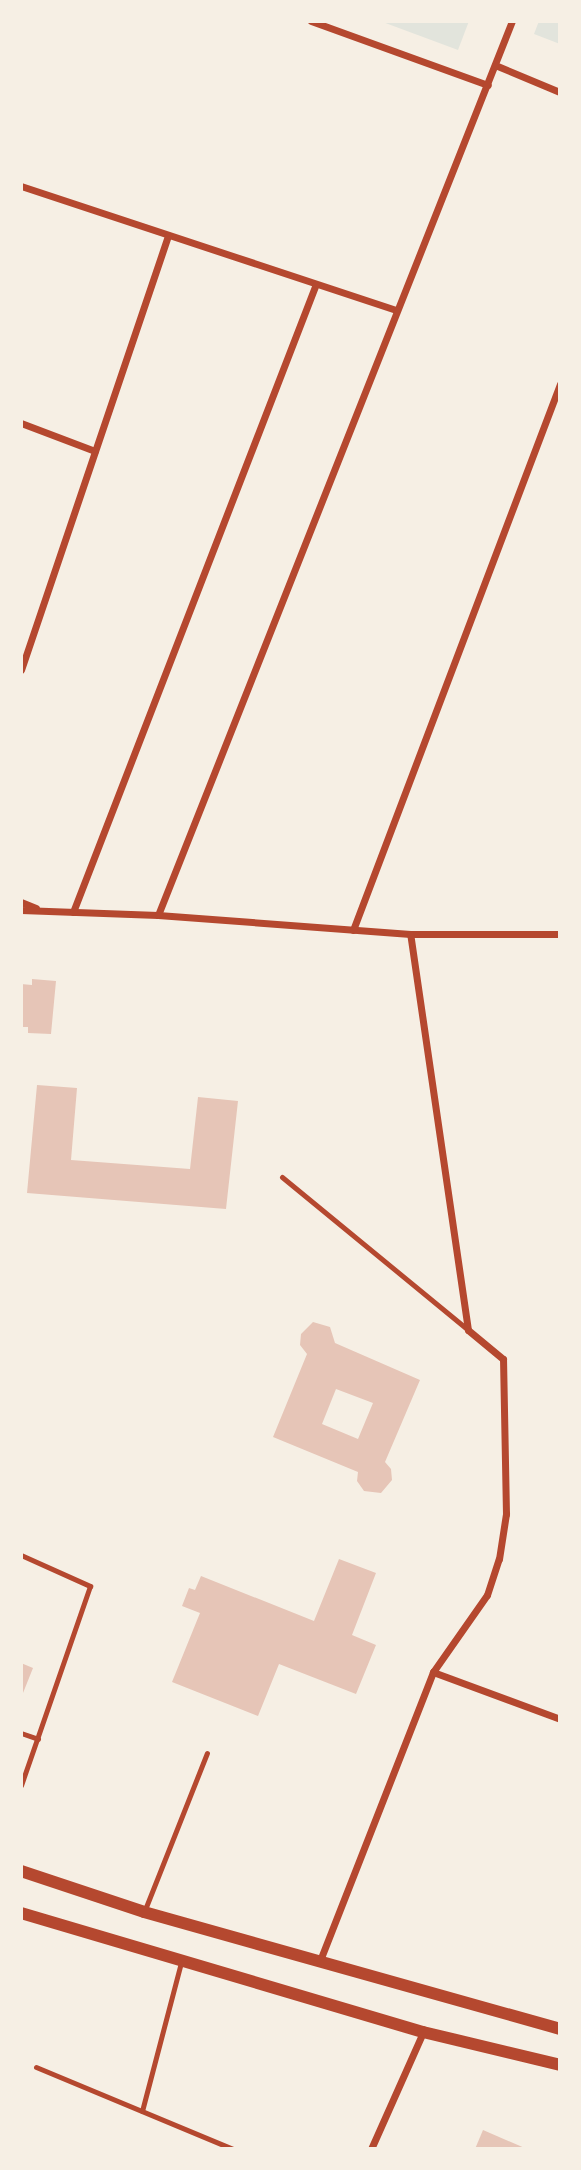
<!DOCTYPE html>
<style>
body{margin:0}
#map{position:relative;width:581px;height:2170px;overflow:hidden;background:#f6efe4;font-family:Arial,sans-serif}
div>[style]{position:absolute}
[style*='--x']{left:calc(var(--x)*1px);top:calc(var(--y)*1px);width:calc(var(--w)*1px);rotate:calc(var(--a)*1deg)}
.green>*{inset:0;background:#e2e4dc}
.building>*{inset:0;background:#e6c5b7}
.service>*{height:5px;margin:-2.5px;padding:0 2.5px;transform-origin:2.5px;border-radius:2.5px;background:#b5482f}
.minor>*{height:7px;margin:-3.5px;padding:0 3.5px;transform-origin:3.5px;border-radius:3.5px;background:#b5482f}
.tertiary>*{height:12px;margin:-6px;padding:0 6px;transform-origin:6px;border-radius:6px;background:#b5482f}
span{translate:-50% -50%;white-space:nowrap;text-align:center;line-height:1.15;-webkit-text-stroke:5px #f6efe4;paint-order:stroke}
.frame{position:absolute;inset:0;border:23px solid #f6efe4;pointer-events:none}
</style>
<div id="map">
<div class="green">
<div style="clip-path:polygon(380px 21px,469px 21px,458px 50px)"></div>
<div style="clip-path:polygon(539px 21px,560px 21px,560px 44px,534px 34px)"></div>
</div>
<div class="building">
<div style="clip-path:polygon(32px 979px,56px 981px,51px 1034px,28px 1033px,28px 1027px,21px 1027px,21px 984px,32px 985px)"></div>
<div style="clip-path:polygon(37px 1085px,77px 1088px,71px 1160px,190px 1169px,198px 1097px,238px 1101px,226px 1209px,27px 1193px)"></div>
<div style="clip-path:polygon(evenodd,313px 1322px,330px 1327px,335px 1343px,420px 1380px,385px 1462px,391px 1469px,392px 1480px,381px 1493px,364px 1491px,357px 1481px,358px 1472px,273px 1437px,307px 1354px,300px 1345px,301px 1334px,313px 1322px,336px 1389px,373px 1403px,358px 1439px,322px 1424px,336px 1389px)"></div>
<div style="clip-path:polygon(339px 1559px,376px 1573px,352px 1635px,376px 1645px,356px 1694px,279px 1664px,258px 1716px,172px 1682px,200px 1613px,182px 1606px,189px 1588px,195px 1590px,201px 1576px,314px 1621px)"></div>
<div style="clip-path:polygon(21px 1663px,33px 1668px,21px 1698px)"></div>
<div style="clip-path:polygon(483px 2130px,527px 2149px,475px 2149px)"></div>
</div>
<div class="service">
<div style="--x:282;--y:1177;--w:241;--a:39.4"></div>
<div style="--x:21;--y:1555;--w:76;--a:24.2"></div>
<div style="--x:90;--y:1586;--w:211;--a:109.1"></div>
<div style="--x:21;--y:1733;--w:18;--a:19"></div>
<div style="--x:144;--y:1912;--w:171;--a:-68.4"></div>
<div style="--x:36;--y:2067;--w:213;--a:22.6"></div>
<div style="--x:142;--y:2111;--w:154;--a:-75.3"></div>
</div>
<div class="minor">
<div style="--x:311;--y:21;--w:188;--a:19.9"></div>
<div style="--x:495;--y:65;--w:70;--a:22.6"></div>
<div style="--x:21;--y:186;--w:395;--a:18.3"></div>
<div style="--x:21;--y:423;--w:79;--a:20.7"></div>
<div style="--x:21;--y:670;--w:459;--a:-71.3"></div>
<div style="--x:21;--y:902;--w:16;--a:22"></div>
<div style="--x:21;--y:910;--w:137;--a:2.1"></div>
<div style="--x:158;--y:915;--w:253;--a:4.3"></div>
<div style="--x:410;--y:934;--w:150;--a:0"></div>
<div style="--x:73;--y:912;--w:673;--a:-68.85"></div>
<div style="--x:158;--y:915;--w:962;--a:-68.4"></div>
<div style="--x:353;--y:930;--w:584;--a:-69.24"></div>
<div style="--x:433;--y:1672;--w:135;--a:20.3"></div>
<div style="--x:319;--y:1963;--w:313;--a:-68.6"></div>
<div style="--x:433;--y:1672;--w:94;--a:-55"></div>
<div style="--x:487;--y:1595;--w:38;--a:-72"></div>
<div style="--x:499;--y:1559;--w:46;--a:-81.2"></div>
<div style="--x:506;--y:1514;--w:155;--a:-91.1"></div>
<div style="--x:503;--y:1359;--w:45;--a:-140.4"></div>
<div style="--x:468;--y:1330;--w:400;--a:-98.3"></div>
<div style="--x:371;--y:2149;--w:128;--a:-66"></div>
</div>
<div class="tertiary">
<div style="--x:21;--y:1871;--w:130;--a:18.4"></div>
<div style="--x:144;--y:1912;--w:432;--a:15.7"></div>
<div style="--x:21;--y:1913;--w:419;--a:16.5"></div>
<div style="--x:423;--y:2032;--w:141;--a:13.5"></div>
</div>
<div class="frame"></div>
</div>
